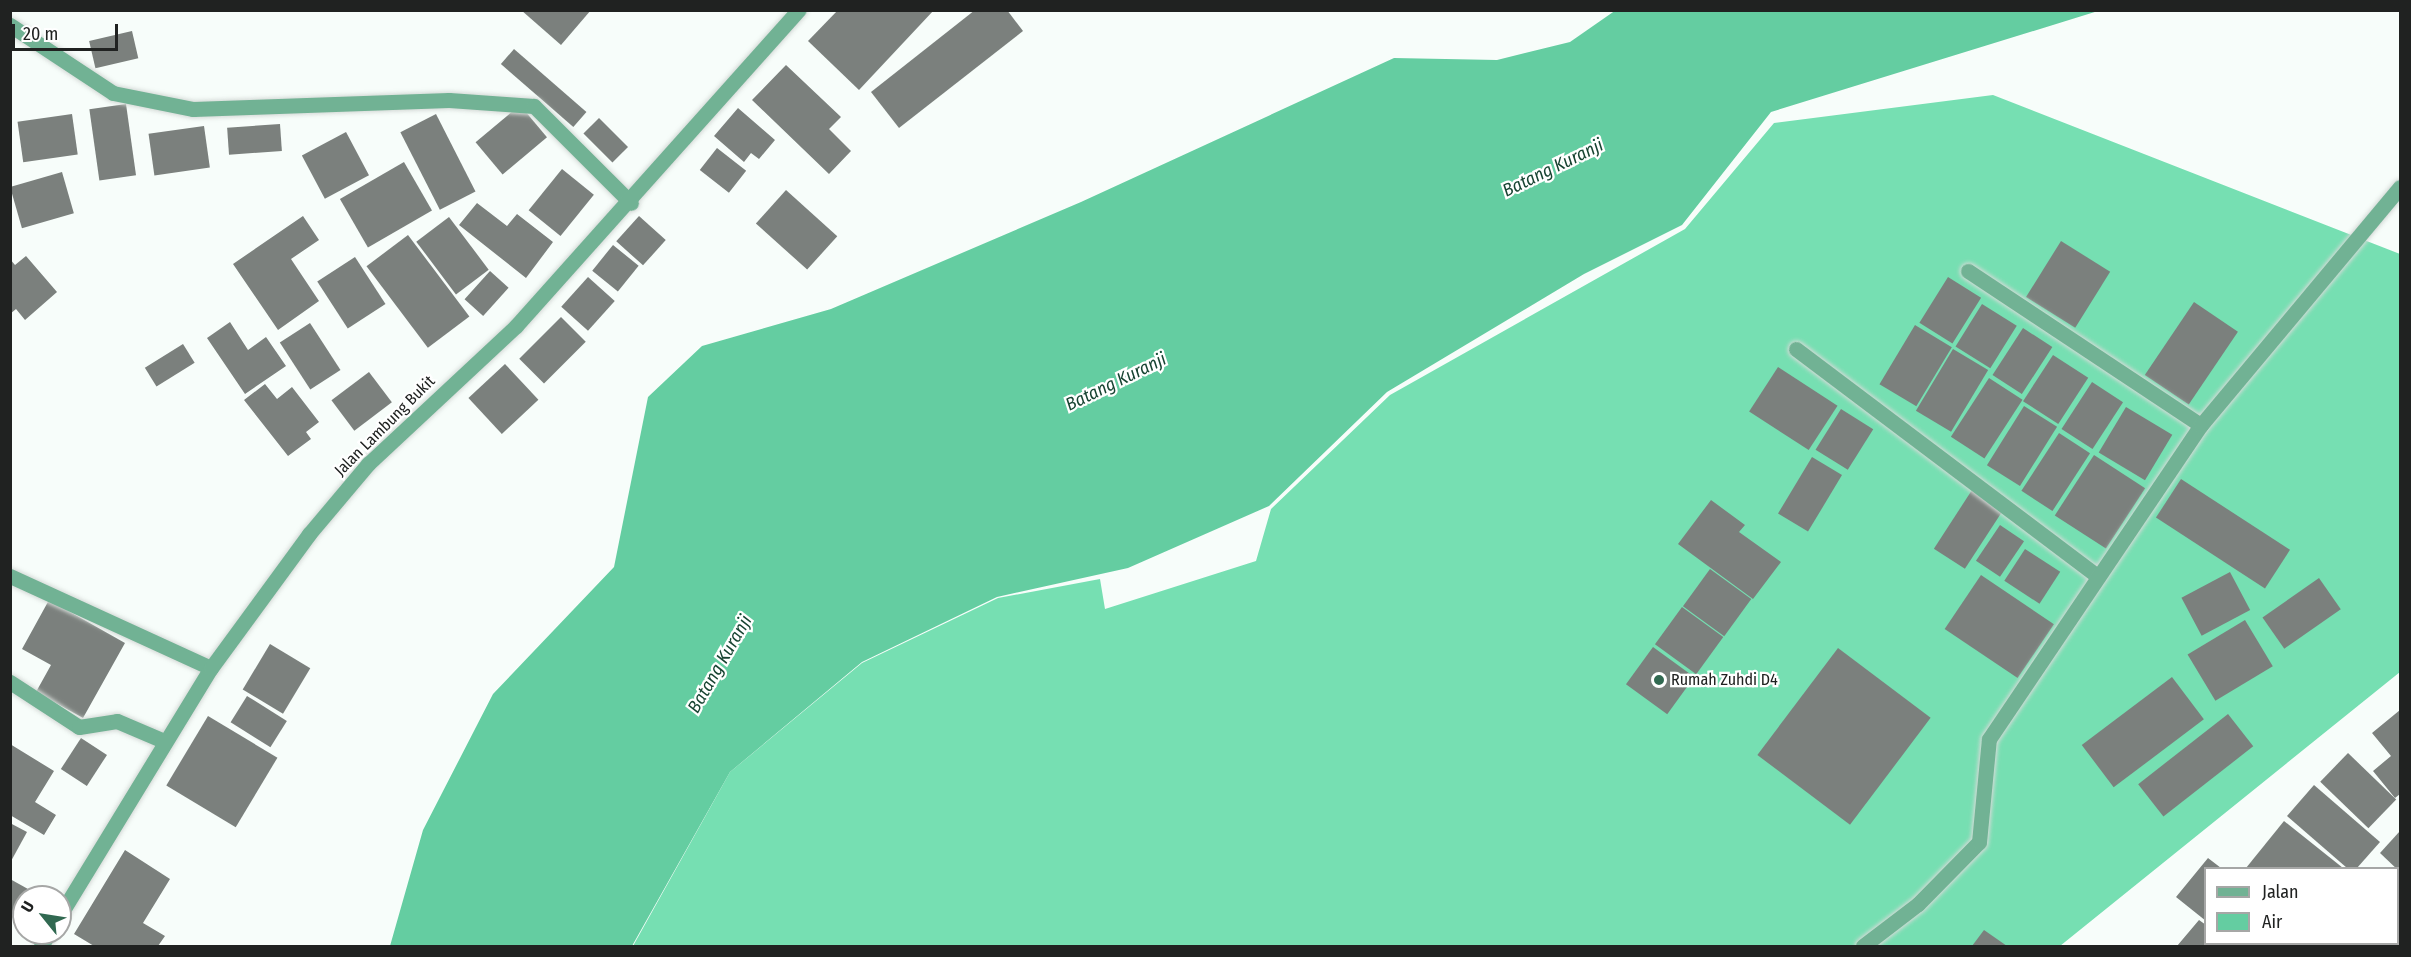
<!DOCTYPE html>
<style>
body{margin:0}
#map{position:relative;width:2411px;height:957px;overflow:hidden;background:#f7fdfa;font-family:"Fira Sans Condensed",sans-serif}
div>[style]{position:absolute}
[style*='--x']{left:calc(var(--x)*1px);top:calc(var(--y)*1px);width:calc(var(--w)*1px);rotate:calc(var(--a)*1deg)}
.forest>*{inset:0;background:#76dfb2}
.water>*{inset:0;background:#64cda1}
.building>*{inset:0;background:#7b807d;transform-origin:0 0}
.roads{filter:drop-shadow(0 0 2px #d5dad7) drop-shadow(0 0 2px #d5dad7)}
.minor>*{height:15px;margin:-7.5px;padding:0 7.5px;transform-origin:7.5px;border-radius:7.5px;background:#71b294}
.dots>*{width:16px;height:16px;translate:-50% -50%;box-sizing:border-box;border:3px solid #fff;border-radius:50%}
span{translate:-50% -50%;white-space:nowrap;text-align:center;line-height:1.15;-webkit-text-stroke:4.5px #fff;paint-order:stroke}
.street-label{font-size:16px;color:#202221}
.poi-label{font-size:16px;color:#202221}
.left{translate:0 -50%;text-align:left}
.water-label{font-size:18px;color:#174432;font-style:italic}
.frame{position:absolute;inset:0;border:12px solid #202221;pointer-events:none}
.legend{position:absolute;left:2204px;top:867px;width:195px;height:78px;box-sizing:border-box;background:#fff;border:2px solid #a6a7a6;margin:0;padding:8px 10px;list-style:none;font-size:18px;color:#202221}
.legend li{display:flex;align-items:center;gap:12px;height:30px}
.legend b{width:30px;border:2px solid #a6a7a6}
.north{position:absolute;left:12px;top:885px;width:60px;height:60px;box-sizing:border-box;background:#fff;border:2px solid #a6a7a6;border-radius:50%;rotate:300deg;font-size:16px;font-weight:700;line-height:24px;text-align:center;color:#202221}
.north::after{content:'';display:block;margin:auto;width:21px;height:27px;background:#316951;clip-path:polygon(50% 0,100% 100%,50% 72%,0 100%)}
.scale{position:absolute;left:12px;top:24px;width:106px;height:27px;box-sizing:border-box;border:3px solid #202221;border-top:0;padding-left:8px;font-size:18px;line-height:21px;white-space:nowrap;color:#202221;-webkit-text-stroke:4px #fff;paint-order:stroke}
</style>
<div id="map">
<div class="forest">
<div style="clip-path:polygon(1993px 95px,2400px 254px,2400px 672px,2060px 946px,633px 946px,730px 772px,862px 663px,998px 598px,1100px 579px,1105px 609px,1256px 561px,1271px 509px,1390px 395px,1685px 229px,1774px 123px)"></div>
</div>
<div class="water">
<div style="clip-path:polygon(1616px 10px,2098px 11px,1771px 112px,1682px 225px,1584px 274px,1387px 392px,1269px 506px,1128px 568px,997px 597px,862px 662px,730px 772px,632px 946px,390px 946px,423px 830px,493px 694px,614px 567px,648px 397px,702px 346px,831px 309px,1081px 202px,1394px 58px,1497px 60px,1570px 42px)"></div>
</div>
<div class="building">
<div style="clip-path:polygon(521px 10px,591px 10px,561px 45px)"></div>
<div style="clip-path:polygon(838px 10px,934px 10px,859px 90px,808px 41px)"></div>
<div style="clip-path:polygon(975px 10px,1007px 10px,1023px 31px,899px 128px,871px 92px)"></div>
<div style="left:132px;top:31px;width:28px;height:44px;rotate:77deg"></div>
<div style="left:514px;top:49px;width:96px;height:20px;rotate:41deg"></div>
<div style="clip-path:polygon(786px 65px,841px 117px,829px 129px,851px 151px,829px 174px,752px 100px)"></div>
<div style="left:126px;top:104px;width:72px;height:37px;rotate:82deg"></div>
<div style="left:520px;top:105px;width:42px;height:58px;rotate:50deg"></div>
<div style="clip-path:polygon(738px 108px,775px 140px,759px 159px,751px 153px,744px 162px,714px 136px)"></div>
<div style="left:72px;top:114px;width:41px;height:55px;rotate:82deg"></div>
<div style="left:436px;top:114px;width:87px;height:40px;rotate:63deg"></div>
<div style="left:599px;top:118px;width:41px;height:22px;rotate:45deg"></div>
<div style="left:280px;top:124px;width:27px;height:53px;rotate:86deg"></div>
<div style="left:204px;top:126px;width:42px;height:56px;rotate:82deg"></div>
<div style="left:346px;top:132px;width:49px;height:50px;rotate:62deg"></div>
<div style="left:717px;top:148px;width:37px;height:28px;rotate:38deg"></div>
<div style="left:404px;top:162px;width:56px;height:74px;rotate:60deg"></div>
<div style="left:562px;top:169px;width:41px;height:53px;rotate:39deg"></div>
<div style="left:62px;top:172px;width:43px;height:54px;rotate:74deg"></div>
<div style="left:786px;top:190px;width:69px;height:45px;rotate:42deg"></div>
<div style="clip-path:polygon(477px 203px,507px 226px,517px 214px,553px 242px,526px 278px,459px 225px)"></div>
<div style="clip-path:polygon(303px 216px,319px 240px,291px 259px,319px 301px,278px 330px,233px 264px)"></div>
<div style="left:639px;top:216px;width:36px;height:34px;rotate:42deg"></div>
<div style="left:449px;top:217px;width:66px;height:41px;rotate:53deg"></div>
<div style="left:408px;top:235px;width:102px;height:52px;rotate:53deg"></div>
<div style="left:2061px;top:241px;width:58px;height:66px;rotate:32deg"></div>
<div style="left:613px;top:245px;width:33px;height:33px;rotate:39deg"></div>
<div style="clip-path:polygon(26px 256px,57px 292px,25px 320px,16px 309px,10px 314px,10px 259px,15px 265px)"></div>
<div style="left:355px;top:257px;width:56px;height:45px;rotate:57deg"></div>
<div style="left:490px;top:271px;width:25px;height:38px;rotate:42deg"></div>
<div style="left:588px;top:277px;width:36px;height:40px;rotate:42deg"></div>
<div style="left:1948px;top:277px;width:39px;height:54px;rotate:32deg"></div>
<div style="left:2194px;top:302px;width:53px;height:88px;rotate:34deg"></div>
<div style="left:1982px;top:304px;width:41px;height:50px;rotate:32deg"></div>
<div style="left:561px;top:317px;width:35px;height:59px;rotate:45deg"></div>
<div style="clip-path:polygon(230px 322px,248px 350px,266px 337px,286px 366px,245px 394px,207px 338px)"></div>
<div style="left:310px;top:323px;width:56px;height:36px;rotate:57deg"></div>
<div style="left:1915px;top:325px;width:43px;height:69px;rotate:31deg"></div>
<div style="left:2023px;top:328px;width:35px;height:56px;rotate:33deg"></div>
<div style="left:183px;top:344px;width:22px;height:45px;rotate:58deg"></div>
<div style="left:1953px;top:349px;width:41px;height:72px;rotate:31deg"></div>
<div style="left:2053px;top:355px;width:42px;height:55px;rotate:33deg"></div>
<div style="left:505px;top:364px;width:49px;height:50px;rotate:47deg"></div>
<div style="left:1778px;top:367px;width:71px;height:53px;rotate:33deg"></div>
<div style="left:369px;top:372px;width:38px;height:47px;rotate:53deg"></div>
<div style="left:1989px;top:378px;width:40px;height:70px;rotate:33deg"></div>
<div style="left:2092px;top:382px;width:37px;height:56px;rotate:33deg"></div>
<div style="clip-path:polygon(265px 384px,277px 399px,292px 387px,319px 422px,306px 432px,311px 439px,288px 456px,244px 400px)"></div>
<div style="left:2024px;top:406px;width:39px;height:70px;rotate:32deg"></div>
<div style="left:2126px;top:407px;width:54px;height:53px;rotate:31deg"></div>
<div style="left:1841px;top:409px;width:38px;height:48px;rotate:32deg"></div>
<div style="left:2059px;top:433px;width:37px;height:69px;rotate:33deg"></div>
<div style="left:2094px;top:455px;width:61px;height:72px;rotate:33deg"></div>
<div style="left:1812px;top:457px;width:35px;height:66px;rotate:31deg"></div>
<div style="left:2181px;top:479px;width:130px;height:46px;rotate:33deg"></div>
<div style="left:1972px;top:490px;width:37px;height:70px;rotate:33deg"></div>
<div style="clip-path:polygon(1711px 500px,1745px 525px,1739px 532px,1781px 562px,1753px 599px,1678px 544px)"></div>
<div style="left:2000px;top:525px;width:29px;height:43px;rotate:34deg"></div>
<div style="left:2025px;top:549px;width:42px;height:38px;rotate:33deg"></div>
<div style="left:1710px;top:569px;width:51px;height:46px;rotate:36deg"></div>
<div style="left:2230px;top:572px;width:43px;height:55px;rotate:62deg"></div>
<div style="left:1981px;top:575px;width:88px;height:65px;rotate:34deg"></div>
<div style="left:2319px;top:578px;width:38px;height:69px;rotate:55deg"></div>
<div style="clip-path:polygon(49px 600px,125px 643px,83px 718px,36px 692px,51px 665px,22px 649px)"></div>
<div style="left:1682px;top:607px;width:51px;height:46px;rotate:36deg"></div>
<div style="left:2245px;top:620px;width:54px;height:67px;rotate:59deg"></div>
<div style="left:270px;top:644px;width:47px;height:53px;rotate:31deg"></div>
<div style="left:1653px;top:647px;width:51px;height:46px;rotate:36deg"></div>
<div style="left:1838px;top:648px;width:116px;height:134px;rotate:37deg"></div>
<div style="left:2172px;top:677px;width:53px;height:113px;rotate:53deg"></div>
<div style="left:247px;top:696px;width:47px;height:31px;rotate:32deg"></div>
<div style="clip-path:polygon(2400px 710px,2400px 794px,2395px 798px,2373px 771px,2391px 756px,2372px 733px)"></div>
<div style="left:2228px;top:714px;width:41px;height:114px;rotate:52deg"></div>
<div style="left:208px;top:716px;width:81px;height:81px;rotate:31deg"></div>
<div style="left:81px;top:738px;width:31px;height:37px;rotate:33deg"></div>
<div style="clip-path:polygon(10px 744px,54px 771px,35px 802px,56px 815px,44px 835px,10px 815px)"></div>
<div style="left:2348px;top:753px;width:67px;height:40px;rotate:44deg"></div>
<div style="clip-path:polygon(2314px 785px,2380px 842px,2357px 868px,2347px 868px,2287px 816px)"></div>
<div style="clip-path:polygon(2284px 821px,2343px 868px,2246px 868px)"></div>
<div style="clip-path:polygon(10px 823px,27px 832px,10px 863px)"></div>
<div style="clip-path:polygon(2400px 831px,2400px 872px,2380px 853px)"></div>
<div style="clip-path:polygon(125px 850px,170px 879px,143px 923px,165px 936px,158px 946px,94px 946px,74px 934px)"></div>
<div style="clip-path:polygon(2208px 858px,2221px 868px,2206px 868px,2206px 921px,2176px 897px)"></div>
<div style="clip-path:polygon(10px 879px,28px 889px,10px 919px)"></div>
<div style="clip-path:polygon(2199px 920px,2206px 925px,2206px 944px,2230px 946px,2177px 946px)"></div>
<div style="clip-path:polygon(1984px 930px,2007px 946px,1972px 946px)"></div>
<div style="left:2260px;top:944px;width:56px;height:3px"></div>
<div style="clip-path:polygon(2344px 944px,2371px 944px,2369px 946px)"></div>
</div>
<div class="roads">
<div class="minor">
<div style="--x:10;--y:25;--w:123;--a:33.4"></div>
<div style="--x:113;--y:93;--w:82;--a:11.3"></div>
<div style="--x:193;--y:109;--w:256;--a:-2"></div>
<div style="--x:449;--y:100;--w:85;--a:4"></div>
<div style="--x:534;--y:106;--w:137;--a:45"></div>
<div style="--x:1968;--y:271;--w:279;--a:33.5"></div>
<div style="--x:1796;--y:349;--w:376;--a:37"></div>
<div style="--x:10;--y:576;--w:221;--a:24.6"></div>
<div style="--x:10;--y:682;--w:82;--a:33.1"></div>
<div style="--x:79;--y:727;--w:38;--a:-9"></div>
<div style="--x:117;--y:721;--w:51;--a:23.1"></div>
<div style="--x:60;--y:915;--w:289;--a:-58.6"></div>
<div style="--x:211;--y:668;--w:166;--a:-53.8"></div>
<div style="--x:309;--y:534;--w:92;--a:-49.9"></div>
<div style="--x:368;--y:464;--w:202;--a:-43"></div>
<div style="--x:516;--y:326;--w:424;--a:-48.2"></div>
<div style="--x:2328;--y:944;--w:5;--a:22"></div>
<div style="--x:41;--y:946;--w:15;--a:-58"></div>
<div style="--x:1863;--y:946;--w:69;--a:-37.4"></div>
<div style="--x:1918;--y:904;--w:87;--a:-45.5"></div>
<div style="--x:1979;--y:842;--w:103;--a:-84.5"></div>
<div style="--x:1989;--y:739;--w:379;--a:-56"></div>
<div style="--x:2201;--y:425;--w:310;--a:-50.1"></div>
</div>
</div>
<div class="dots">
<div style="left:1659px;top:680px;background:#316951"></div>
</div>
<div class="street-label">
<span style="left:385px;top:426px;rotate:-45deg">Jalan Lambung Bukit</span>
</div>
<div class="poi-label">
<span class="left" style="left:1671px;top:680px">Rumah Zuhdi D4</span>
</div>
<div class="water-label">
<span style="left:1553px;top:168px;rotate:-26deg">Batang Kuranji</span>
<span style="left:1116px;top:382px;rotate:-26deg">Batang Kuranji</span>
<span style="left:720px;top:664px;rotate:-60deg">Batang Kuranji</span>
</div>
<div class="frame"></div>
<ul class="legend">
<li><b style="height:8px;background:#71b294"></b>Jalan</li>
<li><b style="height:16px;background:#64cda1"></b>Air</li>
</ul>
<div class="north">U</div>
<div class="scale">20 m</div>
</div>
